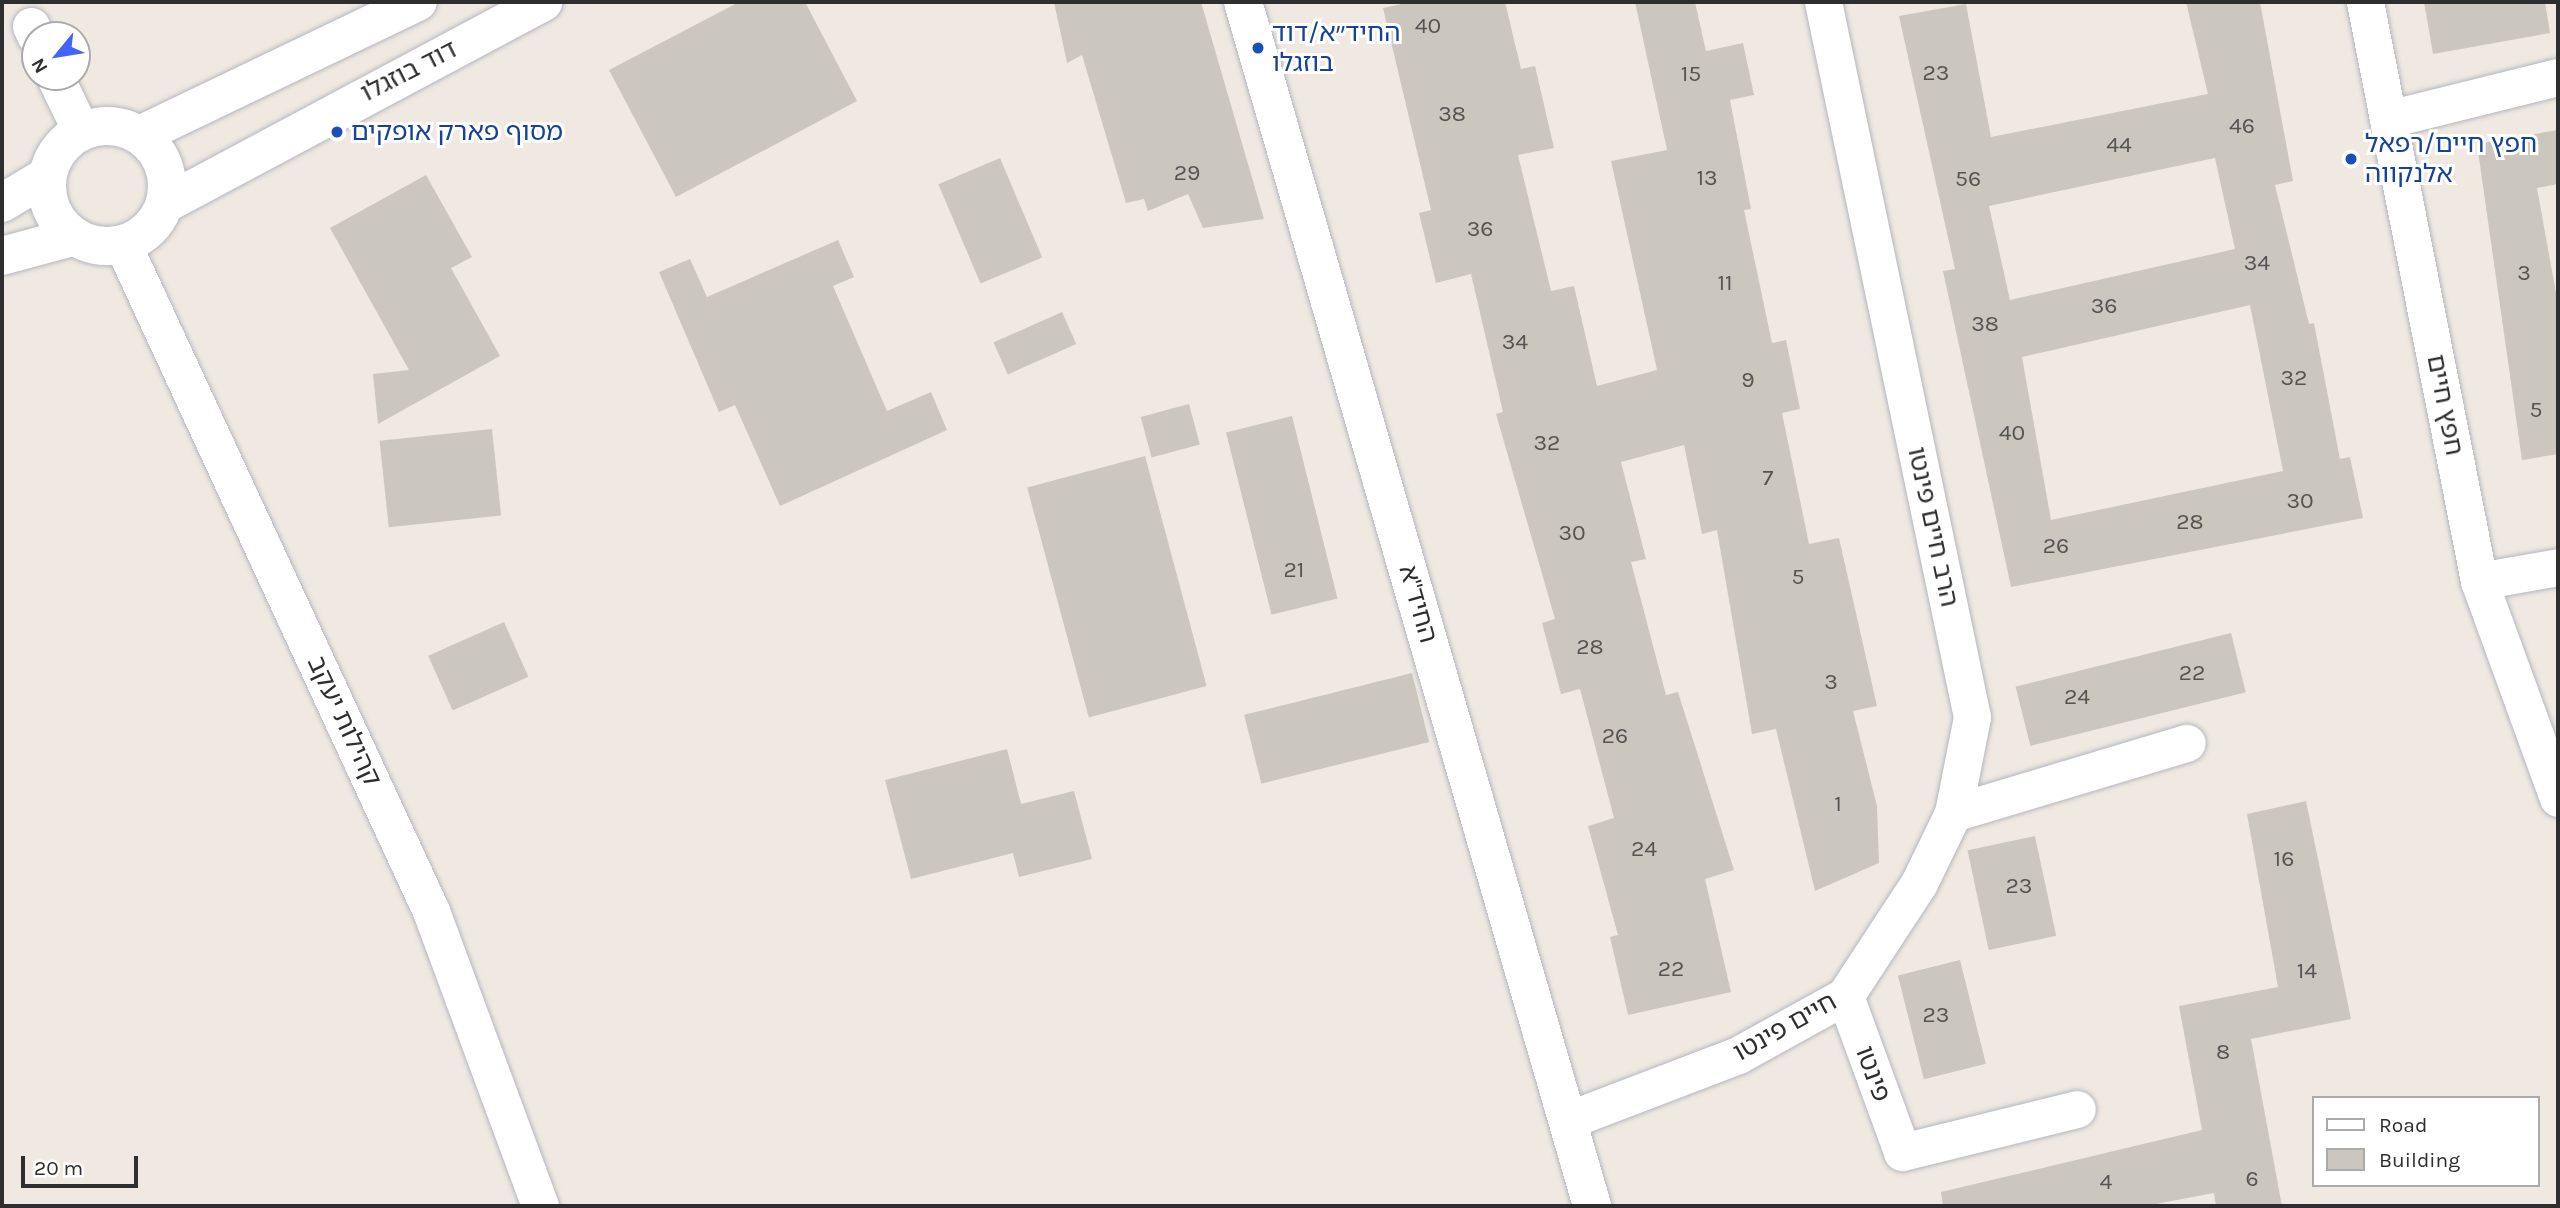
<!DOCTYPE html>
<meta charset="utf-8">
<style>
body{margin:0}
#map{position:relative;width:2560px;height:1208px;overflow:hidden;background:#efe9e1;font-family:Karla,"Noto Sans Hebrew",sans-serif}
div>[style]{position:absolute}
[style*='--x']{left:calc(var(--x)*1px);top:calc(var(--y)*1px);width:calc(var(--w)*1px);rotate:calc(var(--a)*1deg)}
.building>*{inset:0;background:#cbc7bf;transform-origin:0 0}
.roads{filter:drop-shadow(0 0 2px #b4b7c1) drop-shadow(0 0 2px #b4b7c1)}
.street>*{height:37px;margin:-18.5px;padding:0 18.5px;transform-origin:18.5px;border-radius:18.5px;background:#fff}
.secondary>*{height:38px;margin:-19px;padding:0 19px;transform-origin:19px;border-radius:19px;background:#fff}
.secondary>.ring{margin:-19px;padding:0;box-sizing:content-box;background:none;border:38px solid #fff;border-radius:50%}
.dots>*{width:19px;height:19px;translate:-50% -50%;box-sizing:border-box;border:4px solid #fff;border-radius:50%}
span{translate:-50% -50%;white-space:nowrap;text-align:center;line-height:1.15;-webkit-text-stroke:6px #fff;paint-order:stroke}
.number-label{font-size:23px;color:#555452}
.number-label span{-webkit-text-stroke-width:0}
.transit-label{font-size:26px;color:#164399}
.left{translate:0 -50%;text-align:left}
.street-label{font-size:26px;color:#2e2e2e}
.frame{position:absolute;inset:0;border:4px solid #2e2e2e;pointer-events:none}
.legend{position:absolute;left:2312px;top:1096px;width:228px;height:91px;box-sizing:border-box;background:#fff;border:2px solid #ababab;margin:0;padding:9px 12px;list-style:none;font-size:21px;color:#2e2e2e}
.legend li{display:flex;align-items:center;gap:14px;height:35px}
.legend b{width:35px;border:2px solid #ababab}
.north{position:absolute;left:21px;top:21px;width:70px;height:70px;box-sizing:border-box;background:#fff;border:2px solid #ababab;border-radius:50%;rotate:240deg;font-size:19px;font-weight:700;line-height:28px;text-align:center;color:#2e2e2e}
.north::after{content:'';display:block;margin:auto;width:24px;height:32px;background:#4264fb;clip-path:polygon(50% 0,100% 100%,50% 72%,0 100%)}
.scale{position:absolute;left:21px;top:1156px;width:117px;height:32px;box-sizing:border-box;border:4px solid #2e2e2e;border-top:0;padding-left:9px;font-size:21px;line-height:24px;white-space:nowrap;color:#2e2e2e;-webkit-text-stroke:5px #fff;paint-order:stroke}
</style>
<div id="map">
<div class="building">
<div style="clip-path:polygon(739px 2px,805px 2px,857px 101px,676px 197px,609px 70px)"></div>
<div style="clip-path:polygon(1054px 2px,1201px 2px,1264px 219px,1203px 228px,1188px 194px,1148px 211px,1144px 199px,1126px 203px,1082px 55px,1067px 63px)"></div>
<div style="clip-path:polygon(1411px 2px,1505px 2px,1521px 69px,1535px 66px,1554px 148px,1518px 155px,1551px 291px,1574px 286px,1597px 386px,1657px 370px,1611px 161px,1667px 150px,1635px 2px,1695px 2px,1706px 51px,1743px 43px,1754px 95px,1730px 100px,1751px 209px,1744px 210px,1772px 343px,1786px 340px,1800px 409px,1782px 413px,1809px 544px,1839px 538px,1877px 706px,1853px 711px,1877px 806px,1879px 863px,1815px 891px,1776px 729px,1752px 734px,1717px 530px,1702px 534px,1684px 445px,1621px 462px,1646px 559px,1631px 562px,1666px 695px,1678px 692px,1734px 870px,1705px 879px,1731px 992px,1628px 1015px,1610px 937px,1618px 935px,1588px 826px,1614px 818px,1580px 689px,1561px 694px,1542px 623px,1555px 619px,1496px 414px,1503px 412px,1471px 274px,1436px 283px,1419px 213px,1431px 210px,1383px 8px)"></div>
<div style="clip-path:polygon(evenodd,2186px 2px,2260px 2px,2293px 181px,2275px 185px,2309px 324px,2314px 323px,2340px 459px,2350px 457px,2363px 518px,2011px 587px,1943px 271px,1955px 269px,1899px 16px,1966px 4px,1991px 137px,2208px 94px,2186px 2px,2215px 158px,2235px 249px,2010px 300px,1989px 206px,2215px 158px,2186px 2px,2250px 305px,2283px 471px,2051px 520px,2022px 357px,2250px 305px)"></div>
<div style="clip-path:polygon(2424px 2px,2545px 2px,2550px 33px,2433px 54px)"></div>
<div style="clip-path:polygon(2558px 130px,2558px 184px,2537px 188px,2558px 304px,2558px 454px,2522px 460px,2477px 144px)"></div>
<div style="left:1000px;top:158px;width:108px;height:67px;rotate:67deg"></div>
<div style="clip-path:polygon(426px 175px,472px 257px,451px 268px,500px 356px,378px 424px,373px 374px,409px 370px,330px 228px)"></div>
<div style="clip-path:polygon(838px 240px,854px 277px,833px 286px,887px 411px,931px 392px,947px 430px,780px 506px,735px 405px,719px 412px,659px 272px,690px 259px,707px 297px)"></div>
<div style="left:1062px;top:312px;width:35px;height:75px;rotate:66deg"></div>
<div style="left:1189px;top:404px;width:42px;height:50px;rotate:75deg"></div>
<div style="left:1292px;top:416px;width:188px;height:68px;rotate:76deg"></div>
<div style="left:492px;top:429px;width:87px;height:113px;rotate:84deg"></div>
<div style="left:1145px;top:456px;width:238px;height:122px;rotate:75deg"></div>
<div style="left:504px;top:622px;width:60px;height:83px;rotate:66deg"></div>
<div style="left:2231px;top:633px;width:61px;height:222px;rotate:76deg"></div>
<div style="left:1412px;top:673px;width:71px;height:173px;rotate:76deg"></div>
<div style="clip-path:polygon(1007px 749px,1021px 804px,1074px 791px,1092px 859px,1019px 877px,1013px 853px,911px 879px,885px 780px)"></div>
<div style="clip-path:polygon(2306px 801px,2351px 1019px,2251px 1039px,2282px 1206px,2216px 1206px,2214px 1193px,2145px 1206px,1943px 1206px,1941px 1192px,2202px 1130px,2179px 1006px,2278px 987px,2247px 814px)"></div>
<div style="left:2035px;top:836px;width:102px;height:69px;rotate:78deg"></div>
<div style="left:1960px;top:960px;width:107px;height:64px;rotate:76deg"></div>
</div>
<div class="roads">
<div class="street">
<div style="--x:2365;--y:2;--w:590;--a:78.86"></div>
<div style="--x:2479;--y:581;--w:231;--a:70"></div>
<div style="--x:31;--y:26;--w:10;--a:66"></div>
<div style="--x:55;--y:77;--w:60;--a:64.3"></div>
<div style="--x:2388;--y:119;--w:175;--a:-13.9"></div>
<div style="--x:123;--y:245;--w:734;--a:65.18"></div>
<div style="--x:431;--y:911;--w:314;--a:69.7"></div>
<div style="--x:2479;--y:581;--w:80;--a:-10"></div>
<div style="--x:1953;--y:813;--w:244;--a:-16.7"></div>
<div style="--x:1845;--y:996;--w:166;--a:69.9"></div>
<div style="--x:1902;--y:1152;--w:180;--a:-13.8"></div>
<div style="--x:1568;--y:1120;--w:182;--a:-20.9"></div>
<div style="--x:1738;--y:1055;--w:122;--a:-28.9"></div>
<div style="--x:1845;--y:996;--w:135;--a:-56.8"></div>
<div style="--x:1919;--y:883;--w:78;--a:-64.1"></div>
<div style="--x:1953;--y:813;--w:98;--a:-78.8"></div>
<div style="--x:1972;--y:717;--w:730;--a:-101.77"></div>
</div>
<div class="secondary">
<div style="--x:1243;--y:2;--w:1254;--a:73.83"></div>
<div class="ring" style="left:47px;top:126px;width:82px;height:82px"></div>
<div style="--x:140;--y:135;--w:308;--a:-25.6"></div>
<div style="--x:2;--y:203;--w:52;--a:-31"></div>
<div style="--x:165;--y:204;--w:429;--a:-28.1"></div>
<div style="--x:2;--y:256;--w:73;--a:-15.2"></div>
</div>
</div>
<div class="dots">
<div style="left:1258px;top:48px;background:#1a4fb4"></div>
<div style="left:337px;top:132px;background:#1a4fb4"></div>
<div style="left:2351px;top:159px;background:#1a4fb4"></div>
</div>
<div class="number-label">
<span style="left:1428px;top:26px">40</span>
<span style="left:1936px;top:73px">23</span>
<span style="left:1691px;top:74px">15</span>
<span style="left:1452px;top:114px">38</span>
<span style="left:2242px;top:126px">46</span>
<span style="left:2119px;top:145px">44</span>
<span style="left:1187px;top:173px">29</span>
<span style="left:1707px;top:178px">13</span>
<span style="left:1968px;top:179px">56</span>
<span style="left:1480px;top:229px">36</span>
<span style="left:2257px;top:263px">34</span>
<span style="left:2524px;top:273px">3</span>
<span style="left:1725px;top:283px">11</span>
<span style="left:2104px;top:306px">36</span>
<span style="left:1985px;top:324px">38</span>
<span style="left:1515px;top:342px">34</span>
<span style="left:2294px;top:378px">32</span>
<span style="left:1748px;top:380px">9</span>
<span style="left:2536px;top:410px">5</span>
<span style="left:2012px;top:433px">40</span>
<span style="left:1547px;top:443px">32</span>
<span style="left:1768px;top:478px">7</span>
<span style="left:2300px;top:501px">30</span>
<span style="left:2190px;top:522px">28</span>
<span style="left:1572px;top:533px">30</span>
<span style="left:2056px;top:546px">26</span>
<span style="left:1294px;top:570px">21</span>
<span style="left:1798px;top:577px">5</span>
<span style="left:1590px;top:647px">28</span>
<span style="left:2192px;top:673px">22</span>
<span style="left:1831px;top:682px">3</span>
<span style="left:2077px;top:697px">24</span>
<span style="left:1615px;top:736px">26</span>
<span style="left:1838px;top:804px">1</span>
<span style="left:1644px;top:849px">24</span>
<span style="left:2284px;top:859px">16</span>
<span style="left:2019px;top:886px">23</span>
<span style="left:1671px;top:969px">22</span>
<span style="left:2307px;top:971px">14</span>
<span style="left:1936px;top:1015px">23</span>
<span style="left:2223px;top:1052px">8</span>
<span style="left:2252px;top:1179px">6</span>
<span style="left:2106px;top:1182px">4</span>
</div>
<div class="transit-label">
<span class="left" style="left:1272px;top:48px">החיד״א/דוד<br>בוזגלו</span>
<span class="left" style="left:351px;top:132px">מסוף פארק אופקים</span>
<span class="left" style="left:2365px;top:159px">חפץ חיים/רפאל<br>אלנקווה</span>
</div>
<div class="street-label">
<span style="left:409px;top:71px;rotate:-27deg">דוד בוזגלו</span>
<span style="left:2445px;top:405px;rotate:79deg">חפץ חיים</span>
<span style="left:1933px;top:527px;rotate:78deg">הרב חיים פינטו</span>
<span style="left:1418px;top:604px;rotate:74deg">החיד"א</span>
<span style="left:344px;top:721px;rotate:65deg">קהילות יעקב</span>
<span style="left:1785px;top:1027px;rotate:-29deg">חיים פינטו</span>
<span style="left:1873px;top:1074px;rotate:70deg">פינטו</span>
</div>
<div class="frame"></div>
<ul class="legend">
<li><b style="height:9px;background:#fff"></b>Road</li>
<li><b style="height:19px;background:#cbc7bf"></b>Building</li>
</ul>
<div class="north">N</div>
<div class="scale">20 m</div>
</div>
